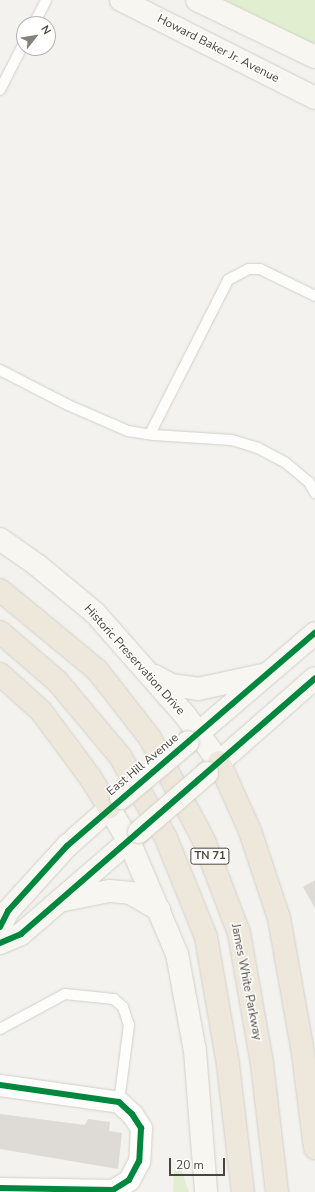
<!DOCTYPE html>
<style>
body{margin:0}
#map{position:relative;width:315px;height:1192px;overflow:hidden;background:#f4f2ee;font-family:"Nunito Sans",sans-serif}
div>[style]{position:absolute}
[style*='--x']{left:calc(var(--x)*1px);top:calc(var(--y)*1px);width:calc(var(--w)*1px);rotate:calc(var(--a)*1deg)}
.green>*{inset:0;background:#e1eecf}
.building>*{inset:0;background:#dedbd6}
.roads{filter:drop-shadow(0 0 1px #d2d0cb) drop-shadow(0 0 1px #d2d0cb)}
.lane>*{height:10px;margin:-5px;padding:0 5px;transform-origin:5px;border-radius:5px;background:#fdfdfc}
.street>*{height:21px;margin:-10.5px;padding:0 10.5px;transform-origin:10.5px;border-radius:10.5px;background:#fdfdfc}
.secondary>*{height:22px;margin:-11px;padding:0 11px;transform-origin:11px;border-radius:11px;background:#f7f6f1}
.highway>*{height:22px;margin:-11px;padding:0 11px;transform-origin:11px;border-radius:11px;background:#ede8db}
.bridges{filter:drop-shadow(0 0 1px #d3cfc5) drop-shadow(0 0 1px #d3cfc5)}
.secondary-bridge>*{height:22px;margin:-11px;padding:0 11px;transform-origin:11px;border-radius:11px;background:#f7f6f1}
.cycleway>*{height:6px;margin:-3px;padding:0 3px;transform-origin:3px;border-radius:3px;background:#00873e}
span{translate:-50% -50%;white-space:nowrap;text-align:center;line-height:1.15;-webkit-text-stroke:3px #fff;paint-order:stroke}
.shield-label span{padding:1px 3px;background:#fff;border:1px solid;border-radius:3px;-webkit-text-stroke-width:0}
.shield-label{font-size:11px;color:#4b4439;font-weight:700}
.street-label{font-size:12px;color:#4b4439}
.north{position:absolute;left:16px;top:16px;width:40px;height:40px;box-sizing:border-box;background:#fff;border:1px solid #b7b4b0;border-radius:50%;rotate:59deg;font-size:11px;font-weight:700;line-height:16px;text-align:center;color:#4b4439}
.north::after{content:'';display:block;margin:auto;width:14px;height:18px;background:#868178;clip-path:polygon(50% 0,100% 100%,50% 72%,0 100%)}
.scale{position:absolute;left:169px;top:1158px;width:56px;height:18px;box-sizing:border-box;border:2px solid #4b4439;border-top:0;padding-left:5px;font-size:12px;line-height:14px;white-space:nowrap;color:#4b4439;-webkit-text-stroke:3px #fff;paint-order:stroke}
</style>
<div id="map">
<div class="green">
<div style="clip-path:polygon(225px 0,315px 0,315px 46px)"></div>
<div style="clip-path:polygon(174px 1169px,181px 1169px,189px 1192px,173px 1192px)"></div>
</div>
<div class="building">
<div style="clip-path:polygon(315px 880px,315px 908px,303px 887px)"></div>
<div style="clip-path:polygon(0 1114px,85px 1125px,88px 1119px,110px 1122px,109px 1131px,122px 1133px,118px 1169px,0 1149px)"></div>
</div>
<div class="roads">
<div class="lane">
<div style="--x:34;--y:24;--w:27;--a:-63"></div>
<div style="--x:0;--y:90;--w:53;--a:-62.9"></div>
<div style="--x:0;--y:370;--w:76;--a:27.2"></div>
<div style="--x:68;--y:405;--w:65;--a:23.4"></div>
<div style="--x:128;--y:431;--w:26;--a:9"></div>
<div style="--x:154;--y:435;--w:78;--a:3.7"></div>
<div style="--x:232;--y:440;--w:27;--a:17"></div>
<div style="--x:258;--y:448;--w:32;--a:28"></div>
<div style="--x:286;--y:463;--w:30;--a:40"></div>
<div style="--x:309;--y:482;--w:13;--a:61"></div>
<div style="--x:150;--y:434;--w:173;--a:-63.1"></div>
<div style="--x:228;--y:280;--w:24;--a:-28"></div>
<div style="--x:249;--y:269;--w:11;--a:0"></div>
<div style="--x:260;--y:269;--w:61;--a:26.1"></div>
<div style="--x:0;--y:1029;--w:74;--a:-28.3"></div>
<div style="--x:65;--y:994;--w:49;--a:5.8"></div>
<div style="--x:114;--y:999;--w:12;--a:42"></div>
<div style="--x:123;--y:1007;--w:19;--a:72"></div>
<div style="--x:129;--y:1025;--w:78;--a:97.4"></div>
</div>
<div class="street">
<div style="--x:0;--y:1085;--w:120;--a:8.1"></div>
<div style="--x:119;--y:1102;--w:18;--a:43"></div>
<div style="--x:132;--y:1114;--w:17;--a:57"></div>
<div style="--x:141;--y:1128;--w:33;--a:93"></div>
<div style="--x:139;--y:1161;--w:21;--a:118"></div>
<div style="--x:129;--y:1180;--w:19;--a:148"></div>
<div style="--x:113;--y:1190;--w:113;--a:-179"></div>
</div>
<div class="secondary">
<div style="--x:121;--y:0;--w:217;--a:26.8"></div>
<div style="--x:197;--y:0;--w:131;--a:25.8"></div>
<div style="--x:0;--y:539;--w:45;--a:35.1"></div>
<div style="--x:37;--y:565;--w:75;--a:39.6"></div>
<div style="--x:95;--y:613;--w:136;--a:48.6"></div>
<div style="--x:185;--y:715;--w:58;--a:54.1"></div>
<div style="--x:155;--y:676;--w:18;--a:29"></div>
<div style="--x:171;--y:685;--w:27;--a:8"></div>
<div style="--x:198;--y:689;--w:66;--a:-12.2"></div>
<div style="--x:188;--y:742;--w:167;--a:-40.6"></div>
<div style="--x:208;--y:772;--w:142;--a:-41.3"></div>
<div style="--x:109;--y:808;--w:39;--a:59"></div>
<div style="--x:129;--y:841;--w:123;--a:67"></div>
<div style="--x:177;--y:954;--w:99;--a:79.5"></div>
<div style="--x:195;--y:1051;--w:141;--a:85.5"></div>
<div style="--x:64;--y:900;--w:46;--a:-11.3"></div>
<div style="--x:109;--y:891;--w:21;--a:5"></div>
<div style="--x:130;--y:893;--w:34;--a:30"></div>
<div style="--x:0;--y:927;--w:18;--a:-63"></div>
<div style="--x:8;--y:911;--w:88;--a:-47.8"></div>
<div style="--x:67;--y:846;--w:71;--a:-41.6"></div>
<div style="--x:0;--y:943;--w:23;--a:-23"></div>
<div style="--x:21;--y:934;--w:156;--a:-40.8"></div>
</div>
<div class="highway">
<div style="--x:0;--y:590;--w:126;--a:39.5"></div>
<div style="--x:97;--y:670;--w:86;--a:52.1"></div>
<div style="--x:150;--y:738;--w:116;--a:62.3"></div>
<div style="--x:204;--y:841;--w:98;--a:69.2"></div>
<div style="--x:239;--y:933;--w:133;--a:80"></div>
<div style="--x:262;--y:1064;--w:129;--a:83.3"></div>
<div style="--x:0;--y:632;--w:75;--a:40.7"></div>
<div style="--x:57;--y:681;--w:98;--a:50"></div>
<div style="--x:120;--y:756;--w:94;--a:60.7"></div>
<div style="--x:166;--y:838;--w:107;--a:68"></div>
<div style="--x:206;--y:937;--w:130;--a:80.2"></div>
<div style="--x:228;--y:1065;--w:128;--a:83.3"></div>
<div style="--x:0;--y:674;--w:55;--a:42.1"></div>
<div style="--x:41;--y:711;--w:82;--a:53.4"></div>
<div style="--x:90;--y:777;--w:36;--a:58"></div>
<div style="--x:219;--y:762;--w:76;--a:65.8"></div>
<div style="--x:250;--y:831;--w:92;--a:71.6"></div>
<div style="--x:279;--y:918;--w:137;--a:79.9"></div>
<div style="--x:303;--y:1053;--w:96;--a:82.8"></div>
</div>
</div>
<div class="bridges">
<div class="secondary-bridge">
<div style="--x:121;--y:798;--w:87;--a:-39.9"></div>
<div style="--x:139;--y:832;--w:90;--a:-40.9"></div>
</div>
</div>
<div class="cycleway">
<div style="--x:0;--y:927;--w:18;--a:-63"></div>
<div style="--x:8;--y:911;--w:88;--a:-47.8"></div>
<div style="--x:67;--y:846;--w:327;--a:-40.7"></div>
<div style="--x:0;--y:943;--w:23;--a:-23"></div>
<div style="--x:21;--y:934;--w:390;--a:-41"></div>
<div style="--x:0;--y:1085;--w:120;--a:8.1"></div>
<div style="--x:119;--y:1102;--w:18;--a:43"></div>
<div style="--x:132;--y:1114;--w:17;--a:57"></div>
<div style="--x:141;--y:1128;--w:33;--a:93"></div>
<div style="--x:139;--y:1161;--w:21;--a:118"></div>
<div style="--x:129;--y:1180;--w:19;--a:148"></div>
<div style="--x:113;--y:1190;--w:113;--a:-179"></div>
</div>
<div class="shield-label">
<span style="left:210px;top:856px">TN 71</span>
</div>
<div class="street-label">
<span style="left:218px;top:49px;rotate:27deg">Howard Baker Jr. Avenue</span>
<span style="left:134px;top:660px;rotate:48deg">Historic Preservation Drive</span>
<span style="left:143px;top:765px;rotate:-40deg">East Hill Avenue</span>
<span style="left:246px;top:982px;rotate:79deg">James White Parkway</span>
</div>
<div class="north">N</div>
<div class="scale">20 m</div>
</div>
